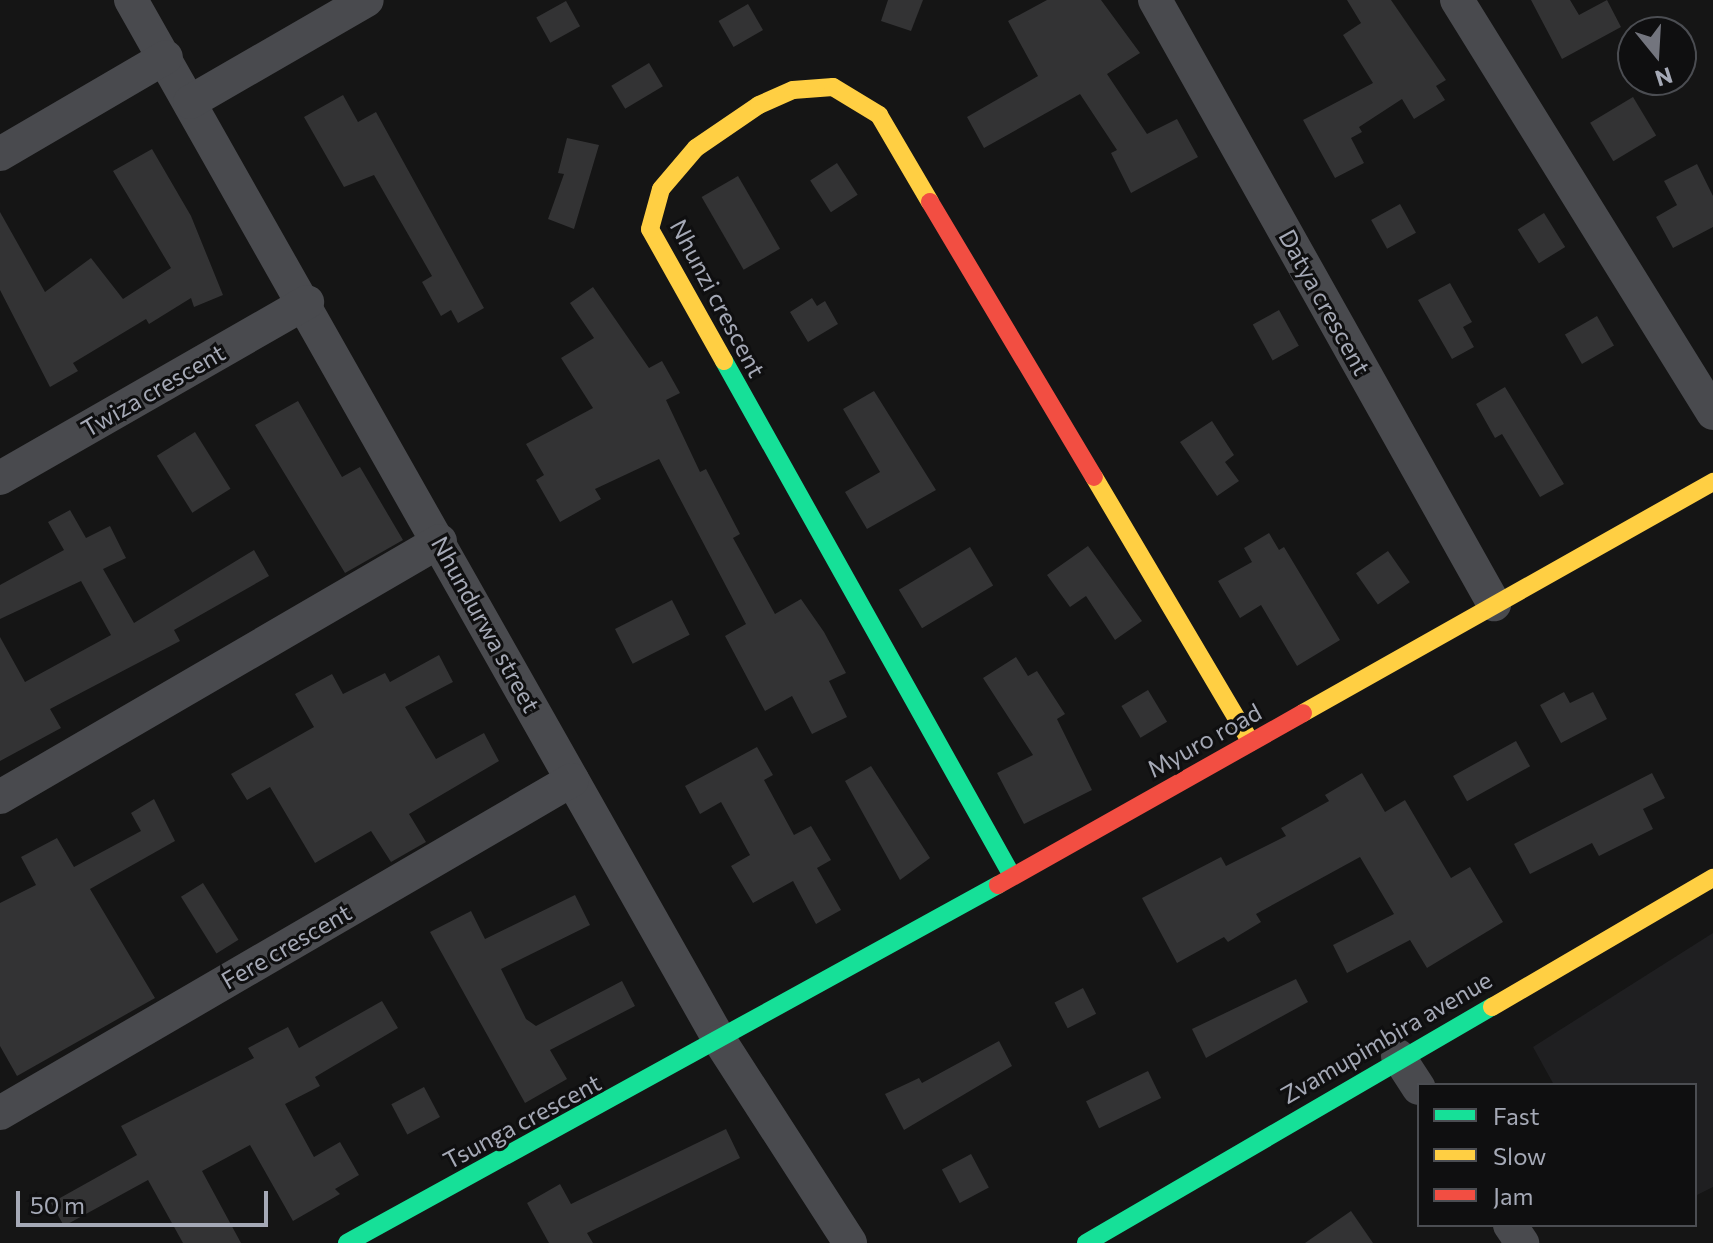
<!DOCTYPE html>
<style>
body{margin:0}
#map{position:relative;width:1713px;height:1243px;overflow:hidden;background:#151515;font-family:Commissioner,sans-serif}
div>[style]{position:absolute}
[style*='--x']{left:calc(var(--x)*1px);top:calc(var(--y)*1px);width:calc(var(--w)*1px);rotate:calc(var(--a)*1deg)}
.built>*{inset:0;background:#1f1f21}
.building>*{inset:0;background:#333334;transform-origin:0 0}
.street>*{height:34px;margin:-17px;padding:0 17px;transform-origin:17px;border-radius:17px;background:#494a4e}
.fast>*{height:18px;margin:-9px;padding:0 9px;transform-origin:9px;border-radius:9px;background:#16e098}
.slow>*{height:18px;margin:-9px;padding:0 9px;transform-origin:9px;border-radius:9px;background:#ffcf43}
.jam>*{height:18px;margin:-9px;padding:0 9px;transform-origin:9px;border-radius:9px;background:#f24e42}
span{translate:-50% -50%;white-space:nowrap;text-align:center;line-height:1.15;-webkit-text-stroke:6px #0f0f10;paint-order:stroke}
.street-label{font-size:24px;color:#a5a9b6}
.legend{position:absolute;left:1417px;top:1083px;width:280px;height:144px;box-sizing:border-box;background:#0f0f10;border:2px solid #4b4d52;margin:0;padding:10px 14px;list-style:none;font-size:24px;color:#a5a9b6}
.legend li{display:flex;align-items:center;gap:16px;height:40px}
.legend b{width:40px;border:2px solid #4b4d52}
.north{position:absolute;left:1617px;top:16px;width:80px;height:80px;box-sizing:border-box;background:#0f0f10;border:2px solid #4b4d52;border-radius:50%;rotate:162deg;font-size:22px;font-weight:700;line-height:32px;text-align:center;color:#a5a9b6}
.north::after{content:'';display:block;margin:auto;width:28px;height:36px;background:#73757e;clip-path:polygon(50% 0,100% 100%,50% 72%,0 100%)}
.scale{position:absolute;left:16px;top:1191px;width:252px;height:36px;box-sizing:border-box;border:4px solid #a5a9b6;border-top:0;padding-left:10px;font-size:24px;line-height:28px;white-space:nowrap;color:#a5a9b6;-webkit-text-stroke:6px #0f0f10;paint-order:stroke}
</style>
<div id="map">
<div class="built">
<div style="clip-path:polygon(1713px 933px,1713px 1187px,1695px 1196px,1695px 1085px,1554px 1085px,1533px 1047px)"></div>
</div>
<div class="building">
<div style="clip-path:polygon(888px 0,923px 0,911px 31px,881px 21px)"></div>
<div style="clip-path:polygon(1047px 0,1101px 0,1140px 53px,1107px 74px,1147px 134px,1177px 119px,1198px 157px,1131px 193px,1111px 153px,1117px 150px,1080px 94px,984px 148px,967px 117px,1038px 76px,1008px 21px)"></div>
<div style="clip-path:polygon(1347px 0,1391px 0,1446px 80px,1436px 86px,1445px 100px,1414px 119px,1402px 99px,1359px 127px,1362px 132px,1351px 138px,1364px 163px,1335px 178px,1303px 120px,1373px 83px,1343px 35px,1361px 23px)"></div>
<div style="clip-path:polygon(1531px 0,1570px 0,1579px 15px,1607px 0,1621px 27px,1562px 59px)"></div>
<div style="left:566px;top:1px;width:29px;height:34px;rotate:61deg"></div>
<div style="left:748px;top:4px;width:30px;height:34px;rotate:60deg"></div>
<div style="left:649px;top:63px;width:27px;height:44px;rotate:59deg"></div>
<div style="clip-path:polygon(343px 95px,358px 122px,376px 112px,484px 308px,458px 323px,451px 310px,441px 316px,422px 282px,432px 276px,374px 175px,344px 187px,304px 117px)"></div>
<div style="left:1633px;top:97px;width:45px;height:50px;rotate:59deg"></div>
<div style="clip-path:polygon(567px 138px,599px 145px,574px 229px,548px 219px,564px 174px,558px 173px)"></div>
<div style="clip-path:polygon(152px 149px,191px 216px,223px 295px,194px 307px,191px 298px,149px 324px,146px 319px,73px 363px,78px 371px,50px 387px,0 290px,0 212px,45px 292px,91px 258px,123px 299px,171px 268px,113px 171px)"></div>
<div style="left:837px;top:163px;width:38px;height:32px;rotate:57deg"></div>
<div style="clip-path:polygon(1697px 164px,1713px 196px,1713px 227px,1673px 248px,1656px 217px,1677px 205px,1664px 181px)"></div>
<div style="left:738px;top:176px;width:84px;height:42px;rotate:60deg"></div>
<div style="left:1400px;top:204px;width:33px;height:33px;rotate:61deg"></div>
<div style="left:1544px;top:213px;width:40px;height:31px;rotate:58deg"></div>
<div style="clip-path:polygon(1450px 283px,1472px 322px,1463px 327px,1474px 347px,1452px 359px,1418px 300px)"></div>
<div style="clip-path:polygon(593px 287px,649px 368px,662px 361px,680px 393px,666px 400px,700px 472px,706px 469px,740px 534px,733px 538px,775px 614px,801px 599px,824px 632px,846px 673px,829px 681px,847px 717px,812px 734px,792px 696px,765px 711px,725px 636px,746px 624px,659px 459px,595px 489px,601px 499px,560px 522px,536px 480px,544px 475px,526px 444px,593px 408px,561px 358px,594px 338px,570px 303px)"></div>
<div style="clip-path:polygon(812px 298px,817px 306px,825px 301px,838px 324px,808px 342px,790px 312px)"></div>
<div style="left:1279px;top:310px;width:41px;height:30px;rotate:61deg"></div>
<div style="left:1597px;top:316px;width:34px;height:37px;rotate:60deg"></div>
<div style="clip-path:polygon(1505px 387px,1564px 484px,1540px 497px,1502px 434px,1495px 438px,1476px 404px)"></div>
<div style="clip-path:polygon(874px 391px,936px 490px,867px 529px,845px 492px,880px 472px,843px 409px)"></div>
<div style="clip-path:polygon(298px 401px,342px 477px,360px 467px,403px 540px,345px 573px,255px 425px)"></div>
<div style="clip-path:polygon(1212px 421px,1234px 455px,1225px 462px,1239px 481px,1217px 496px,1180px 442px)"></div>
<div style="left:195px;top:432px;width:67px;height:45px;rotate:58deg"></div>
<div style="clip-path:polygon(70px 510px,86px 538px,110px 526px,126px 558px,103px 569px,134px 623px,254px 550px,269px 576px,174px 630px,180px 641px,50px 709px,61px 728px,0 761px,0 637px,25px 682px,111px 635px,81px 581px,0 619px,0 585px,64px 550px,48px 522px)"></div>
<div style="clip-path:polygon(1269px 533px,1279px 550px,1284px 547px,1340px 640px,1297px 666px,1261px 605px,1240px 618px,1218px 581px,1252px 562px,1244px 548px)"></div>
<div style="clip-path:polygon(1088px 546px,1142px 621px,1115px 640px,1086px 596px,1070px 607px,1047px 575px)"></div>
<div style="left:970px;top:547px;width:45px;height:83px;rotate:59deg"></div>
<div style="left:1388px;top:551px;width:38px;height:39px;rotate:55deg"></div>
<div style="left:672px;top:600px;width:39px;height:64px;rotate:63deg"></div>
<div style="clip-path:polygon(439px 655px,453px 682px,405px 707px,436px 759px,484px 733px,499px 761px,409px 814px,426px 842px,391px 862px,371px 831px,315px 863px,270px 787px,247px 800px,231px 774px,314px 727px,295px 694px,332px 674px,343px 694px,385px 673px,390px 682px)"></div>
<div style="clip-path:polygon(1016px 657px,1028px 676px,1037px 671px,1065px 714px,1057px 719px,1092px 790px,1024px 824px,997px 773px,1033px 755px,983px 678px)"></div>
<div style="left:1148px;top:690px;width:37px;height:31px;rotate:59deg"></div>
<div style="clip-path:polygon(1564px 692px,1570px 703px,1593px 692px,1607px 719px,1561px 743px,1540px 705px)"></div>
<div style="left:1516px;top:741px;width:29px;height:72px;rotate:61deg"></div>
<div style="clip-path:polygon(757px 747px,773px 775px,764px 780px,794px 835px,811px 826px,831px 860px,817px 868px,841px 910px,816px 924px,793px 881px,753px 903px,731px 866px,750px 855px,721px 802px,700px 814px,685px 786px)"></div>
<div style="clip-path:polygon(871px 766px,930px 858px,900px 880px,845px 781px)"></div>
<div style="clip-path:polygon(1362px 773px,1385px 812px,1405px 800px,1451px 878px,1470px 867px,1503px 922px,1427px 968px,1410px 940px,1347px 973px,1333px 945px,1394px 914px,1360px 857px,1256px 914px,1261px 922px,1228px 942px,1224px 937px,1177px 963px,1142px 898px,1221px 857px,1226px 866px,1286px 836px,1281px 828px,1329px 801px,1325px 795px)"></div>
<div style="clip-path:polygon(1652px 773px,1665px 798px,1643px 809px,1653px 829px,1599px 856px,1592px 843px,1530px 874px,1514px 844px)"></div>
<div style="clip-path:polygon(154px 799px,175px 841px,90px 889px,155px 998px,17px 1076px,0 1046px,0 903px,36px 885px,21px 857px,57px 838px,74px 867px,141px 831px,131px 813px)"></div>
<div style="left:203px;top:883px;width:67px;height:26px;rotate:58deg"></div>
<div style="clip-path:polygon(575px 895px,590px 925px,501px 969px,526px 1019px,536px 1026px,622px 981px,635px 1006px,550px 1050px,567px 1079px,525px 1103px,430px 932px,471px 911px,485px 939px)"></div>
<div style="clip-path:polygon(1296px 979px,1308px 1002px,1206px 1058px,1192px 1029px)"></div>
<div style="left:1083px;top:988px;width:29px;height:32px;rotate:63deg"></div>
<div style="clip-path:polygon(382px 1001px,398px 1028px,315px 1077px,320px 1086px,285px 1104px,314px 1157px,340px 1142px,359px 1175px,335px 1189px,340px 1194px,293px 1221px,250px 1145px,202px 1171px,241px 1243px,183px 1243px,148px 1180px,64px 1226px,51px 1203px,137px 1155px,121px 1126px,254px 1058px,248px 1048px,288px 1027px,299px 1048px)"></div>
<div style="clip-path:polygon(999px 1041px,1012px 1066px,904px 1130px,885px 1094px,919px 1078px,922px 1083px)"></div>
<div style="left:1148px;top:1071px;width:30px;height:69px;rotate:64deg"></div>
<div style="left:424px;top:1087px;width:34px;height:37px;rotate:62deg"></div>
<div style="clip-path:polygon(726px 1129px,740px 1158px,587px 1233px,593px 1243px,549px 1243px,527px 1203px,560px 1184px,571px 1204px)"></div>
<div style="left:971px;top:1154px;width:38px;height:33px;rotate:62deg"></div>
<div style="clip-path:polygon(1351px 1211px,1373px 1243px,1305px 1243px)"></div>
</div>
<div class="street">
<div style="--x:131;--y:0;--w:1196;--a:60.5"></div>
<div style="--x:720;--y:1041;--w:240;--a:57.2"></div>
<div style="--x:1155;--y:0;--w:693;--a:60.7"></div>
<div style="--x:1457;--y:0;--w:486;--a:58.2"></div>
<div style="--x:190;--y:102;--w:204;--a:-30"></div>
<div style="--x:0;--y:154;--w:192;--a:-30.3"></div>
<div style="--x:0;--y:478;--w:354;--a:-29.8"></div>
<div style="--x:0;--y:797;--w:509;--a:-30.19"></div>
<div style="--x:1398;--y:1056;--w:38;--a:57"></div>
<div style="--x:0;--y:1113;--w:662;--a:-30.21"></div>
<div style="--x:1510;--y:1225;--w:22;--a:56"></div>
</div>
<div class="fast">
<div style="--x:724;--y:361;--w:588;--a:60.77"></div>
<div style="--x:347;--y:1243;--w:743;--a:-28.81"></div>
<div style="--x:1086;--y:1243;--w:470;--a:-30.2"></div>
</div>
<div class="slow">
<div style="--x:724;--y:361;--w:151;--a:-119.3"></div>
<div style="--x:650;--y:229;--w:41;--a:-74.6"></div>
<div style="--x:661;--y:189;--w:54;--a:-49.5"></div>
<div style="--x:696;--y:148;--w:76;--a:-34.3"></div>
<div style="--x:759;--y:105;--w:37;--a:-24"></div>
<div style="--x:793;--y:90;--w:40;--a:-4.3"></div>
<div style="--x:833;--y:87;--w:54;--a:31.3"></div>
<div style="--x:879;--y:115;--w:101;--a:59.6"></div>
<div style="--x:1094;--y:477;--w:308;--a:59.4"></div>
<div style="--x:1303;--y:713;--w:471;--a:-29.4"></div>
<div style="--x:1492;--y:1007;--w:256;--a:-30.3"></div>
</div>
<div class="jam">
<div style="--x:930;--y:202;--w:320;--a:59.2"></div>
<div style="--x:998;--y:885;--w:350;--a:-29.4"></div>
</div>
<div class="street-label">
<span style="left:718px;top:298px;rotate:62deg">Nhunzi crescent</span>
<span style="left:1325px;top:302px;rotate:61deg">Datya crescent</span>
<span style="left:153px;top:390px;rotate:-30deg">Twiza crescent</span>
<span style="left:486px;top:624px;rotate:61deg">Nhundurwa street</span>
<span style="left:1204px;top:740px;rotate:-29deg">Myuro road</span>
<span style="left:286px;top:946px;rotate:-30deg">Fere crescent</span>
<span style="left:1386px;top:1037px;rotate:-30deg">Zvamupimbira avenue</span>
<span style="left:522px;top:1121px;rotate:-28deg">Tsunga crescent</span>
</div>
<ul class="legend">
<li><b style="height:10px;background:#16e098"></b>Fast</li>
<li><b style="height:10px;background:#ffcf43"></b>Slow</li>
<li><b style="height:10px;background:#f24e42"></b>Jam</li>
</ul>
<div class="north">N</div>
<div class="scale">50 m</div>
</div>
